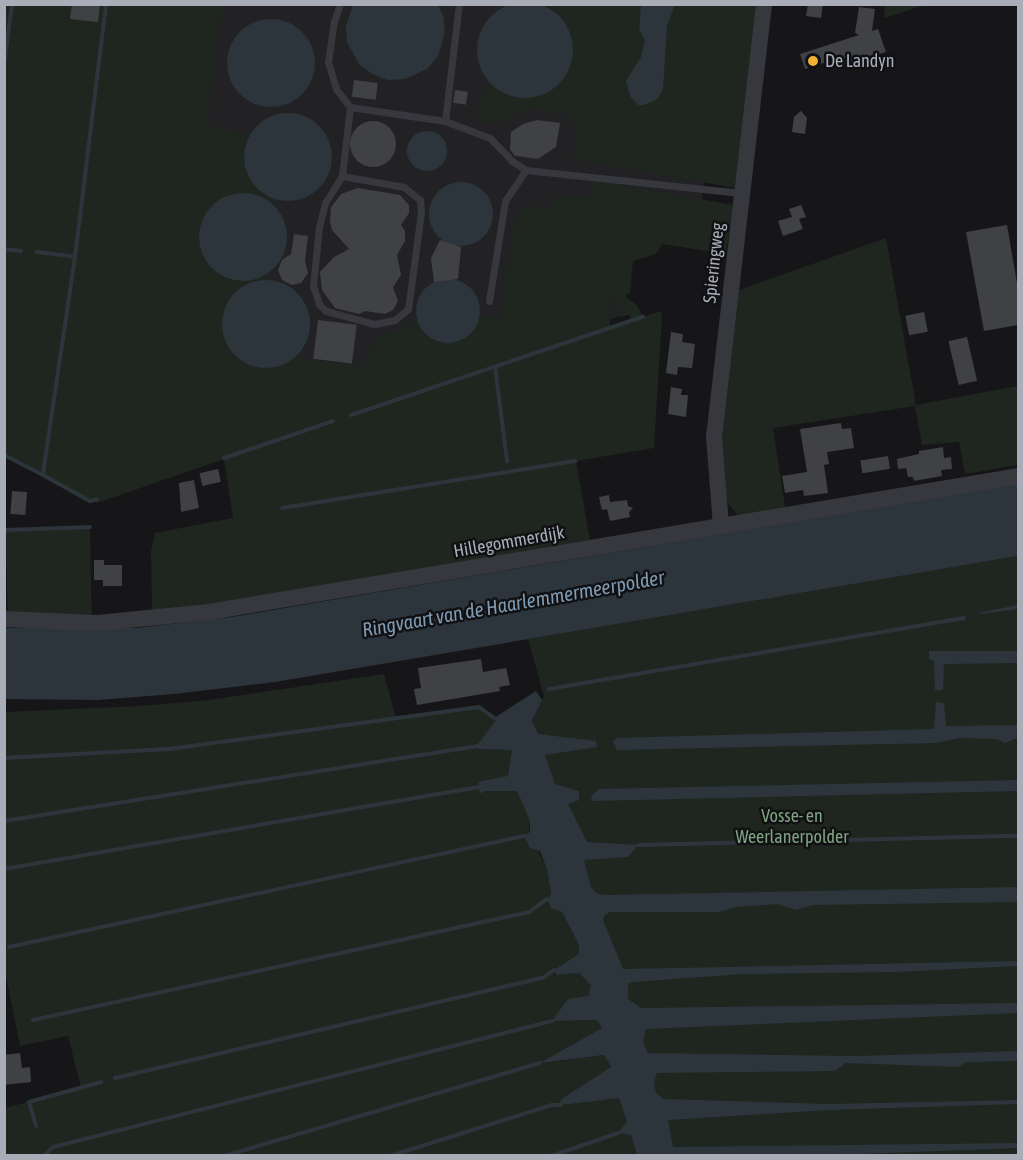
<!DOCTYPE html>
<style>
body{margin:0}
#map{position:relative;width:1023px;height:1160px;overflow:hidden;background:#161618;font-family:"Asap Condensed",sans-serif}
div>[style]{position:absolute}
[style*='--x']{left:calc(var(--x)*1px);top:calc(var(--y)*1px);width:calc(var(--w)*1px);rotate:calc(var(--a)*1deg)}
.built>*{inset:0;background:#222225}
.green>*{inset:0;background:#1e261f;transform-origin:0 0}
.water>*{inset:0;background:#2c353c}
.round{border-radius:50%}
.stream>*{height:4px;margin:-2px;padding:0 2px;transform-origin:2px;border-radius:2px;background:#2c353c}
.building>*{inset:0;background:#404145;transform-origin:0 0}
.service>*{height:7px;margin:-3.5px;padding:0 3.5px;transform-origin:3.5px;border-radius:3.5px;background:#37383d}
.tertiary>*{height:16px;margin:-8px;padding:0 8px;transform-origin:8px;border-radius:8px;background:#37383d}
.dots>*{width:16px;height:16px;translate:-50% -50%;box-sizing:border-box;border:3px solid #111113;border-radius:50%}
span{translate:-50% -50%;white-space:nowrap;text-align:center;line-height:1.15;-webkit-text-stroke:5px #111113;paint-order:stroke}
.poi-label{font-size:18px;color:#a8adb8}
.left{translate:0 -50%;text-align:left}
.street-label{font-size:18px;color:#a8adb8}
.park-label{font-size:18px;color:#7fa381}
.water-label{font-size:20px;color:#7f9bb3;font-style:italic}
.frame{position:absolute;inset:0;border:6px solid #a8adb8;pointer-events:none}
</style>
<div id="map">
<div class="built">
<div style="clip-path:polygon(216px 5px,730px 5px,698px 224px,640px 215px,623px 315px,155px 465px)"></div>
</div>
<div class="green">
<div style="clip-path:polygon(evenodd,5px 5px,222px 5px,207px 125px,249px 135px,244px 152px,246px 171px,256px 188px,276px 199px,275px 207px,260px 196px,247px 193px,234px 194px,219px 200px,203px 219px,199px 242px,205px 260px,222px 276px,244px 281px,265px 276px,264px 280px,248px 284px,238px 290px,224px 335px,235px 355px,251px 365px,277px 367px,295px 357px,357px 366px,363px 362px,377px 338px,389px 332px,410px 326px,417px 318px,427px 335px,439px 341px,472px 333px,480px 316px,499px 320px,516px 214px,527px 206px,554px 208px,555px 194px,588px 198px,593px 180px,733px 205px,726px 254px,662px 244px,656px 254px,633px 261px,630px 293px,624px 296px,636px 304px,643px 317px,661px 311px,662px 316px,654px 448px,576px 461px,590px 540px,191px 608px,152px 610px,151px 551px,155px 533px,233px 518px,224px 459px,97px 503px,5px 455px,4px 78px,11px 22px,5px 67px,5px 5px,618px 298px,616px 312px,619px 317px,629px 315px,632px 320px,610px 328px,610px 301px,618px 298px)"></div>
<div style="clip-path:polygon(542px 5px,641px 5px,639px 29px,645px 40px,635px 67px,663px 90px,667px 26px,675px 5px,757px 5px,735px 188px,573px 159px,578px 129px,567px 115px,528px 108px,500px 123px,486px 123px,481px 120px,477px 112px,487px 81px,504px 94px,529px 98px,553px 90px,569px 70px,552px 9px)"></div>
<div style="clip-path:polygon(885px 5px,885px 4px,925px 5px,884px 18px)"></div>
<div style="clip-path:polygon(886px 238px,916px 405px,1018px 386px,1018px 465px,965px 474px,959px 442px,922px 445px,915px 406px,773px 428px,785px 507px,738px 515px,726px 501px,721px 430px,739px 290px)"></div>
<div style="left:90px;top:527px;width:88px;height:84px;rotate:89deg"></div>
<div style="clip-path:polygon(1018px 556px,1018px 1155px,655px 1155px,532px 721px,544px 696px,528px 639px)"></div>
<div style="clip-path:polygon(384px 674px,396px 718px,479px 707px,497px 720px,478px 749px,512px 750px,511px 767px,508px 777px,479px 782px,482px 791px,517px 791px,530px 821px,529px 832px,547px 870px,551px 894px,547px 899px,551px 908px,562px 912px,579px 945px,579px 954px,555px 971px,557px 975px,579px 973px,591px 987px,588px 996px,552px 1021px,597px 1020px,602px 1028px,542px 1063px,604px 1055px,611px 1067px,561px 1100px,561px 1105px,619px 1097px,637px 1155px,5px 1155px,5px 1108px,81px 1088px,68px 1036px,20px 1046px,5px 971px,4px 712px,139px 706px,209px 700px)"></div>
</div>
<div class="water">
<div class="round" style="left:477px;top:2px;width:96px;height:96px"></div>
<div style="clip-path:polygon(353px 5px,438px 5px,443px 15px,445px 32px,438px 56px,427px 69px,405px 79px,388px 80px,372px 74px,359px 64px,347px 42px,346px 26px)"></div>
<div style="clip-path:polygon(641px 5px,675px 5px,667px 26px,663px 90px,656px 100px,644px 105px,638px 105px,630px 96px,626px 81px,641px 57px,645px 40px,639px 29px)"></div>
<div class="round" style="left:227px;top:19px;width:88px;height:88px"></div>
<div class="round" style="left:244px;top:113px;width:88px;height:88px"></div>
<div class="round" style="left:407px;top:131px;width:40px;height:40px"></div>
<div class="round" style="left:429px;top:182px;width:64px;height:64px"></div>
<div class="round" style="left:199px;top:193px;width:88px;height:88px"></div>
<div class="round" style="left:416px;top:279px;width:64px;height:64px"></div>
<div class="round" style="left:222px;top:280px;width:88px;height:88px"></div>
<div style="clip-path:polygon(1018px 483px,1018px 556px,275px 682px,174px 694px,98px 700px,5px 699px,5px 628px,137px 628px,232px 617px)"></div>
<div style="clip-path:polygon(1018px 605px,1018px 609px,980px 614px,982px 612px)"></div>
<div style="clip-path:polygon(929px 651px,1018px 651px,1018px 663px,944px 664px,943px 690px,935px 690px,934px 661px,929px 659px)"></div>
<div style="clip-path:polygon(536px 691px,542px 700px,532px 721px,538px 734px,596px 741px,597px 747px,545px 755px,555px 784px,579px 791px,579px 800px,568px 804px,587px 842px,638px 845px,628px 857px,584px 860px,591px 887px,596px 893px,604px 895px,1018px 887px,1018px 902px,813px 905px,796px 910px,777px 904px,737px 907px,718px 912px,610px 912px,605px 915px,603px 920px,623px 969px,1018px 961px,1018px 966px,896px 972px,744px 974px,632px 982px,628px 984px,628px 999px,641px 1008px,1018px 1003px,1018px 1013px,646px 1029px,643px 1042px,648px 1053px,858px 1056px,1018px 1051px,1018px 1061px,967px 1062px,958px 1067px,846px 1063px,835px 1071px,657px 1073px,654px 1082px,656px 1093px,664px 1099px,828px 1104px,1018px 1100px,1018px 1104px,828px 1110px,668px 1120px,673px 1147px,1018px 1143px,1018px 1148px,807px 1156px,637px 1155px,631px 1135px,618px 1133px,627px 1122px,619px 1098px,561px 1105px,560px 1100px,611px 1067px,604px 1055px,540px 1063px,602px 1028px,597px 1020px,552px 1021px,568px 999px,588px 996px,591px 986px,579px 973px,557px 975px,554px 970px,579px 954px,579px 945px,562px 912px,551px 908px,547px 899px,551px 894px,547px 870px,540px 851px,530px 848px,524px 836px,530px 832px,530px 821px,517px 791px,482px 791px,478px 782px,508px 776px,512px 750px,478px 749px,478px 744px,496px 720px,494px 718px)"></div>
<div style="clip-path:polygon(936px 702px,944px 703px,946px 726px,1018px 725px,1018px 738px,1005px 743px,997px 739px,959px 738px,936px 743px,617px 750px,613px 741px,617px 738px,934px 729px)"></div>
<div style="clip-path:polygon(1018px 780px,1018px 791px,591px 801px,592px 795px,599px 789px)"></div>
</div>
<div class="stream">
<div style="--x:4;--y:65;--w:62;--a:-82.5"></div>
<div style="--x:4;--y:249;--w:17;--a:7"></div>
<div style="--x:37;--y:252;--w:38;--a:7"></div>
<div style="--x:75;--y:257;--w:220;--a:98.4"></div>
<div style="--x:43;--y:475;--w:54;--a:29"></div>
<div style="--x:90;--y:501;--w:7;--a:-16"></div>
<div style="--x:75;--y:257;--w:255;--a:-83"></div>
<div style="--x:495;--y:367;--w:95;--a:82.7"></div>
<div style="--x:351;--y:415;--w:308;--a:-18.6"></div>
<div style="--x:4;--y:455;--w:44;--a:27.1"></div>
<div style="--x:224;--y:458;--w:115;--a:-18.7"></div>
<div style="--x:282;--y:508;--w:297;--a:-9.1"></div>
<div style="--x:6;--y:530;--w:84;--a:-2"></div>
<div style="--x:549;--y:689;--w:421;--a:-9.7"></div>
<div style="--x:4;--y:758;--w:165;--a:-3.1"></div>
<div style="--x:169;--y:749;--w:313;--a:-7.7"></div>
<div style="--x:479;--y:707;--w:19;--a:36"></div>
<div style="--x:4;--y:821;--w:480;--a:-9"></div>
<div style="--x:638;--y:845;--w:380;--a:-1.4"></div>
<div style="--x:4;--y:869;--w:482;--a:-9.8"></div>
<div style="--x:479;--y:787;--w:5;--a:53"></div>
<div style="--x:9;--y:947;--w:527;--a:-12.16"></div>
<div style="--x:33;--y:1020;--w:508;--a:-12.28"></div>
<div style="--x:529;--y:912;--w:22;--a:-36"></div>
<div style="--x:115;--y:1078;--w:440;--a:-13.2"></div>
<div style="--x:543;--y:978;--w:14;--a:-36"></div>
<div style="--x:36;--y:1126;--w:25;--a:-106"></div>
<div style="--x:29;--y:1102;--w:75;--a:-15.5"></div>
<div style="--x:44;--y:1156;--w:13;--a:-45"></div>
<div style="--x:53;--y:1147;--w:515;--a:-14.17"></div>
<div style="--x:224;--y:1156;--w:329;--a:-16.4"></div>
<div style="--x:390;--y:1156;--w:170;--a:-17.5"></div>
<div style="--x:552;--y:1105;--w:9;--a:0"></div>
<div style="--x:551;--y:1156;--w:71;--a:-18.9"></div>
</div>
<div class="building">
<div style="clip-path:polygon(72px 4px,100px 4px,98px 22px,70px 19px)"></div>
<div style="clip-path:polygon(808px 4px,823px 4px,821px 18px,806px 16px)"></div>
<div style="clip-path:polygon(859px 7px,875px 9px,872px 31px,878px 29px,886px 52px,841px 66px,838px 58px,805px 69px,800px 54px,859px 35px,855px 33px)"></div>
<div style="left:354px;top:80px;width:24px;height:17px;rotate:7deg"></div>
<div style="left:455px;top:90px;width:13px;height:13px;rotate:9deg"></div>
<div style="clip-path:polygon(801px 111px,807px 118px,805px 134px,792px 132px,794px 117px)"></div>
<div style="clip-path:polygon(537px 120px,560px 123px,556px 147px,538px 159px,515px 156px,510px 150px,511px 132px,523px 124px)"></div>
<div class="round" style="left:350px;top:121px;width:46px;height:46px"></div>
<div style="clip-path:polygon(358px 188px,400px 195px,409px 205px,409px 213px,401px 225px,405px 231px,405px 241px,397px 255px,401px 275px,393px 287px,398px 301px,393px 310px,385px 314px,365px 311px,359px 314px,335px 308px,322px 290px,320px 272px,334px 257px,349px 249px,332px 230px,330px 222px,331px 207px,341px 194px)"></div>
<div style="clip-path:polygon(801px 205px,806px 217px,799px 219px,803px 229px,783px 236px,778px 221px,792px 217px,789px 209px)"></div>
<div style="clip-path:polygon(1007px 225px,1018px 289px,1018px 325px,984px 331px,966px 232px)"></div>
<div style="clip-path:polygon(294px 234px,308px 236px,305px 261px,308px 273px,301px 283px,292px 285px,282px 280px,278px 270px,282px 260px,291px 254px)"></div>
<div style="clip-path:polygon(440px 240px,461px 247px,458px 279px,434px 282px,431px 258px)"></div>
<div style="left:924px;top:312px;width:20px;height:19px;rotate:79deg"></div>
<div style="left:318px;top:320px;width:39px;height:39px;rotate:7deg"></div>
<div style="clip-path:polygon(671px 332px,683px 334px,682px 342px,695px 344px,692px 368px,678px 367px,677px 375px,666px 373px)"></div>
<div style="left:967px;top:337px;width:45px;height:19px;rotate:77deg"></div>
<div style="clip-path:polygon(671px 387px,682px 389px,681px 395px,688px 395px,686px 417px,668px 414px)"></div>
<div style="clip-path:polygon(841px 423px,842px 429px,851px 428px,854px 448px,827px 452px,829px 464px,824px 465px,828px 493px,804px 496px,803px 490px,785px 493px,782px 476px,807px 472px,800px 429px)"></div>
<div style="clip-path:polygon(943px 447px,944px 458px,951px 457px,952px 469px,941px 470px,942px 476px,914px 481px,913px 477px,908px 477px,906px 468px,898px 469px,897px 459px,919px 454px,919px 451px)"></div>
<div style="left:888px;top:456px;width:13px;height:28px;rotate:81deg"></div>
<div style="left:218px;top:469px;width:13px;height:19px;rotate:77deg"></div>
<div style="clip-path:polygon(194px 480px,199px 508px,181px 512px,179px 483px)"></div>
<div style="left:12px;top:491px;width:15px;height:23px;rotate:4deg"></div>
<div style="clip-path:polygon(609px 495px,610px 502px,627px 500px,628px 506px,633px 508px,629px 512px,630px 517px,610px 521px,607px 509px,602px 510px,599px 497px)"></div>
<div style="clip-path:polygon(94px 560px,104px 560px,104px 565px,122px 565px,122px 586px,103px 586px,103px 580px,94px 580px)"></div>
<div style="clip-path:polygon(481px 659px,483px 672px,506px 668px,510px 685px,499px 687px,500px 691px,417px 705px,414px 689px,421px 688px,418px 668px)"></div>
<div style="clip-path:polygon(20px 1053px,22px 1068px,30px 1067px,31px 1082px,4px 1085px,4px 1055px)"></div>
</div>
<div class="service">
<div style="--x:340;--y:4;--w:18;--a:109"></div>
<div style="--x:334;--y:21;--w:41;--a:98.3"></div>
<div style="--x:328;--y:62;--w:28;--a:73"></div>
<div style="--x:336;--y:89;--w:23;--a:52"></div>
<div style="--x:445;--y:121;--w:118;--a:-83.2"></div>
<div style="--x:342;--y:176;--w:63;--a:10.1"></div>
<div style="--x:404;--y:187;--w:21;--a:39"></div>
<div style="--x:420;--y:200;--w:12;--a:85"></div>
<div style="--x:421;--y:212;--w:98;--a:97.6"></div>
<div style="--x:408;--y:309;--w:17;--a:140"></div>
<div style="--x:395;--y:320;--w:21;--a:169"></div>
<div style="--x:374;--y:324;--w:50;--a:-164.8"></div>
<div style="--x:326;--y:311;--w:10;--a:-135"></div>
<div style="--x:319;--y:304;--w:19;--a:-108"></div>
<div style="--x:313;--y:286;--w:59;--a:-84.2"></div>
<div style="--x:319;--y:227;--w:25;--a:-76"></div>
<div style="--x:325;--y:203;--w:32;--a:-58"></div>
<div style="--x:342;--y:176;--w:69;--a:-83.4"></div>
<div style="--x:350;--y:107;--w:96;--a:8.4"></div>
<div style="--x:445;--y:121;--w:48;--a:20.7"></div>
<div style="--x:490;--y:138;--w:32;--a:46"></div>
<div style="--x:512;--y:161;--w:17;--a:33"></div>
<div style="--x:526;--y:170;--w:216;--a:6.1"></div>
<div style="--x:489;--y:301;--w:101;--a:-80.9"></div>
<div style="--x:505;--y:201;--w:37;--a:-56"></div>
</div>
<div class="tertiary">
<div style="--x:721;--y:526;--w:89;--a:-94.5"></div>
<div style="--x:714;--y:437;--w:436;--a:-83.4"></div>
<div style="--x:4;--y:619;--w:93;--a:2.5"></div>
<div style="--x:97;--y:623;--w:113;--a:-5.6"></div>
<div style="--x:209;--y:612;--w:820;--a:-9.54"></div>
</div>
<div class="dots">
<div style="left:813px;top:61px;background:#f2b134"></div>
</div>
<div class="poi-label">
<span class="left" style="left:825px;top:61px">De Landyn</span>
</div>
<div class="street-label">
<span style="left:714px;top:263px;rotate:-84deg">Spieringweg</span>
<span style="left:509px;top:542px;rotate:-10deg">Hillegommerdijk</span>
</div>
<div class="park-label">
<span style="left:792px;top:827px">Vosse- en<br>Weerlanerpolder</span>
</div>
<div class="water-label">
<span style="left:513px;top:603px;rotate:-10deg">Ringvaart van de Haarlemmermeerpolder</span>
</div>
<div class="frame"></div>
</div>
